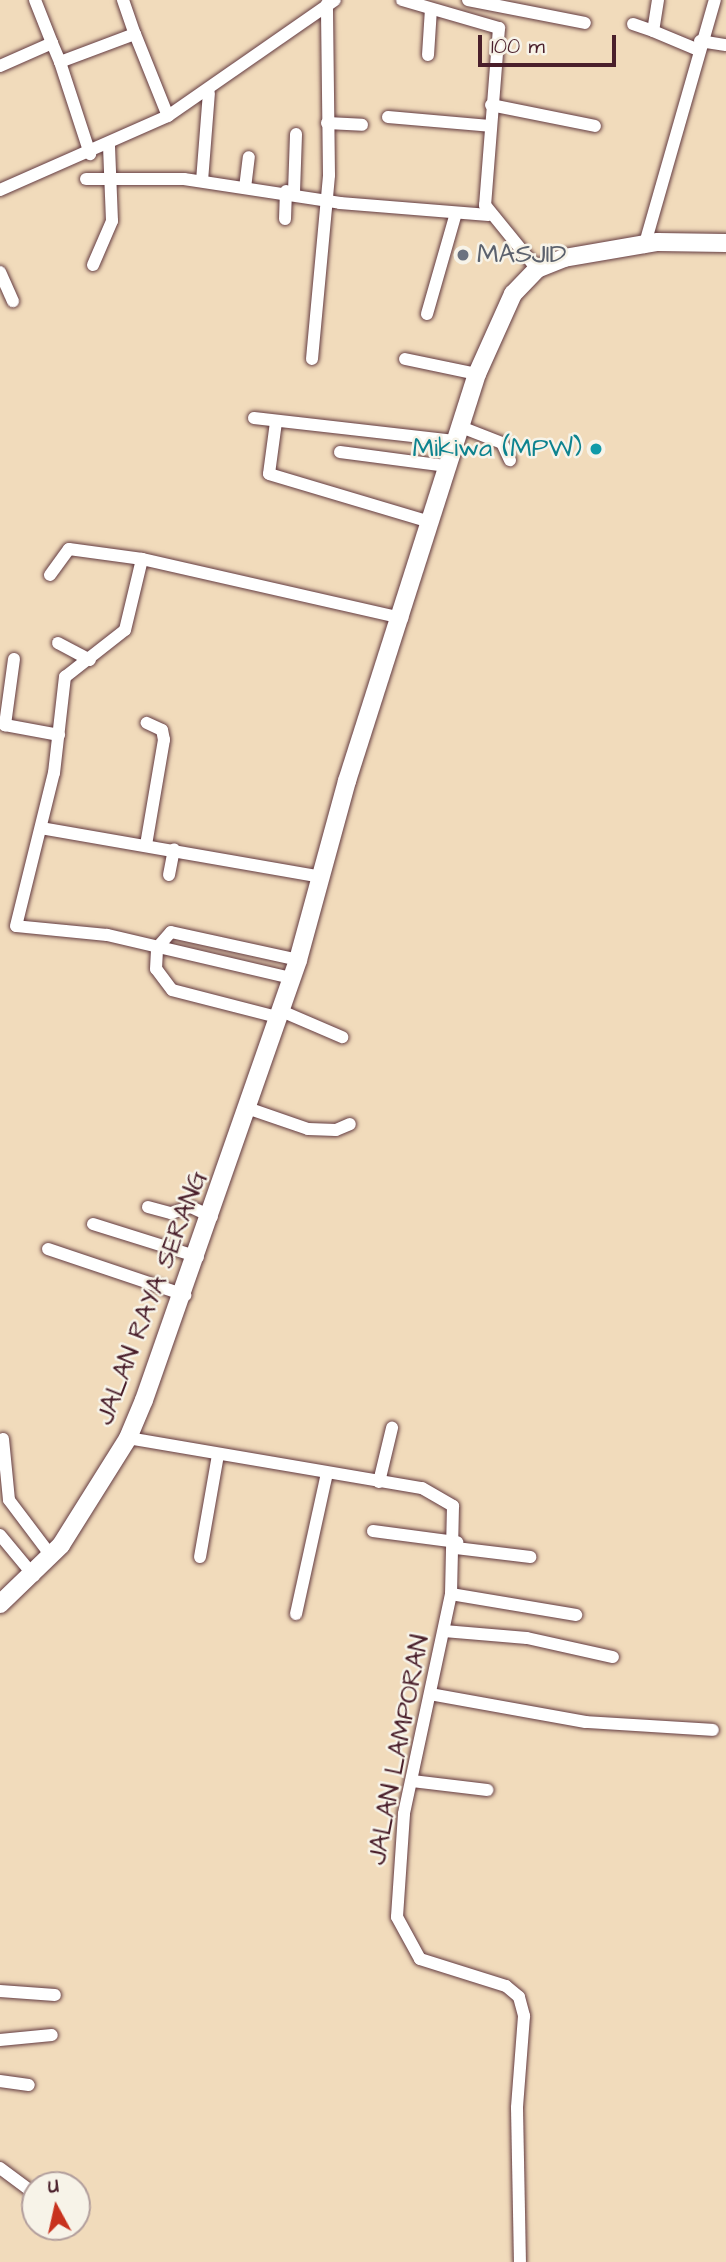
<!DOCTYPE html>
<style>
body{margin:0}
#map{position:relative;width:726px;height:2262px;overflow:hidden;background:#f1dbbb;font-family:"Architects Daughter",sans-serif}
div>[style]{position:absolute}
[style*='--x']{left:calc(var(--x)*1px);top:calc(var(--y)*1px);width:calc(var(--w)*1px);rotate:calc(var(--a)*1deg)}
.roads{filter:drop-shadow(0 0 2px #633b41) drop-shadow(0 0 2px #633b41)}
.minor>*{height:12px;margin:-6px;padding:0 6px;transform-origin:6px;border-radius:6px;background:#fff}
.highway>*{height:18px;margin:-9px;padding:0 9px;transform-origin:9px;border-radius:9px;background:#fff}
.dots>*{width:19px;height:19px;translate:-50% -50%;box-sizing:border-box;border:4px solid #f7f3e8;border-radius:50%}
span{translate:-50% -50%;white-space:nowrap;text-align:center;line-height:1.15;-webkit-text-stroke:5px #f7f3e8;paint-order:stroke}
.worship-label{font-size:26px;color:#5b616d}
.left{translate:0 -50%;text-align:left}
.culture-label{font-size:26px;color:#0d838f}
.right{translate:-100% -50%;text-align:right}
.street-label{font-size:26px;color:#4a1f2b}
.north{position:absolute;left:21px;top:2171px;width:70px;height:70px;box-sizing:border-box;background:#f7f3e8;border:2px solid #b29e9c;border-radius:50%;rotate:352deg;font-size:19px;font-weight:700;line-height:28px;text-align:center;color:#4a1f2b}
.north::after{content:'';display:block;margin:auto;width:24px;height:32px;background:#c8321e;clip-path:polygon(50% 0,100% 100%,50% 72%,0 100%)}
.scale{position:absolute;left:478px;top:35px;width:138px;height:32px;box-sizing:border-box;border:4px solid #4a1f2b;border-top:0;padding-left:9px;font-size:21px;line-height:24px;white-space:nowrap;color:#4a1f2b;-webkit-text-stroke:5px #f7f3e8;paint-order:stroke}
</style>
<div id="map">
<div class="roads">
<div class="minor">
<div style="--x:35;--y:0;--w:46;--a:68.4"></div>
<div style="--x:123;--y:0;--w:36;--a:71"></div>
<div style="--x:402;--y:0;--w:101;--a:16.1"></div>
<div style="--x:499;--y:28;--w:178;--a:94.5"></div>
<div style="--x:485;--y:205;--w:82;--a:50.9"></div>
<div style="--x:468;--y:0;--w:119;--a:11.1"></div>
<div style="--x:658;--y:0;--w:31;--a:99"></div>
<div style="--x:653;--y:31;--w:47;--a:22.7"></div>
<div style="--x:633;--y:24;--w:21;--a:19"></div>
<div style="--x:700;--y:41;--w:26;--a:9"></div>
<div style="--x:428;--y:55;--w:46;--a:-86.3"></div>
<div style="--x:60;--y:62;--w:97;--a:71.9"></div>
<div style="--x:0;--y:66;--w:57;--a:-23.9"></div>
<div style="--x:52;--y:43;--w:21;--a:67"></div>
<div style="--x:60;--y:62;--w:80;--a:-20.5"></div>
<div style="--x:135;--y:34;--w:88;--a:68.1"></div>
<div style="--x:491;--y:105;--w:106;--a:11.4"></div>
<div style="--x:388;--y:117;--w:102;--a:5"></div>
<div style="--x:327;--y:123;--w:35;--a:3"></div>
<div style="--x:86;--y:179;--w:98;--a:0"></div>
<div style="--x:184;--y:179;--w:158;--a:8.7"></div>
<div style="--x:340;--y:203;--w:149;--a:4.6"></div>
<div style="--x:202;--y:181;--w:88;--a:-85.5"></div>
<div style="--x:245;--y:188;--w:31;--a:-83"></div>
<div style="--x:0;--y:190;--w:184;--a:-23.8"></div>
<div style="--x:168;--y:116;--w:203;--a:-34.8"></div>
<div style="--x:294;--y:192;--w:58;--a:-88"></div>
<div style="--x:285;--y:219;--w:28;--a:-88"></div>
<div style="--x:644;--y:247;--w:257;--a:-74"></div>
<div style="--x:93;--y:265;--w:48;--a:-66.6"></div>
<div style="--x:112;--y:221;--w:76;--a:-92.3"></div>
<div style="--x:0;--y:272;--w:32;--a:66"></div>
<div style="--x:427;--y:314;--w:105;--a:-74"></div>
<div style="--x:312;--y:359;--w:185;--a:-84.7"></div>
<div style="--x:329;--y:175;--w:171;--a:-90.7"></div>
<div style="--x:405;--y:359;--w:74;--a:11.8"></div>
<div style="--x:254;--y:418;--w:204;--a:6.5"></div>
<div style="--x:276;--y:422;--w:52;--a:97.7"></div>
<div style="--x:269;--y:474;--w:168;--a:16.6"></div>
<div style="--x:461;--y:427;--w:44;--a:21.3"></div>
<div style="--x:502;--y:443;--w:19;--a:65"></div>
<div style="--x:340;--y:452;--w:108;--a:7.5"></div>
<div style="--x:50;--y:575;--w:32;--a:-54"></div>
<div style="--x:69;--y:549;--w:74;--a:7.8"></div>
<div style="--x:58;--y:643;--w:36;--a:28"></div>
<div style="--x:14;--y:659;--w:67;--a:97.8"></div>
<div style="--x:5;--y:725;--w:55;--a:10.5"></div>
<div style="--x:41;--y:828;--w:285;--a:9.9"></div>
<div style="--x:146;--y:845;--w:107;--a:-80.3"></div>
<div style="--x:164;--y:740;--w:10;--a:-101"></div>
<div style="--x:162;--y:730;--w:17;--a:-155"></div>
<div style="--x:169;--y:875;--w:26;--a:-79"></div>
<div style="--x:291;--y:978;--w:189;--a:-166.8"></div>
<div style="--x:107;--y:935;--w:91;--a:-174.4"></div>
<div style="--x:16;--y:926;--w:158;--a:-76.1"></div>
<div style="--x:54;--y:773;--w:97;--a:-83.5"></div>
<div style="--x:65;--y:677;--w:76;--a:-38.1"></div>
<div style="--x:125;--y:630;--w:73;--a:-76.5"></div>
<div style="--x:142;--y:559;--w:267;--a:12.8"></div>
<div style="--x:279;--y:1010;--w:69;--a:23.2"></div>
<div style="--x:277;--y:1017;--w:108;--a:-165.6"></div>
<div style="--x:172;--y:990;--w:26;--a:-127"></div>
<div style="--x:156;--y:969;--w:21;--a:-87"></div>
<div style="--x:157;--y:948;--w:21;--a:-49"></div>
<div style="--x:171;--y:932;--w:130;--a:12.4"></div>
<div style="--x:250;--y:1109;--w:61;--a:19"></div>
<div style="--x:308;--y:1129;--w:28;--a:2"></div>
<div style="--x:336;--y:1130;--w:15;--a:-23"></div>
<div style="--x:148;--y:1207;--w:24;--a:15"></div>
<div style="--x:171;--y:1213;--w:21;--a:-17"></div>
<div style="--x:191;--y:1207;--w:23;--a:25"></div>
<div style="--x:93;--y:1224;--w:110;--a:17.4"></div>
<div style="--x:48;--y:1249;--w:145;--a:18.6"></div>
<div style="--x:128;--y:1438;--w:298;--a:9.7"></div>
<div style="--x:422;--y:1488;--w:36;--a:30"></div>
<div style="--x:453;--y:1506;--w:88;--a:91.3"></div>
<div style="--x:451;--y:1594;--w:225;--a:102.1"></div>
<div style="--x:404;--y:1814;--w:103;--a:93.9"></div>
<div style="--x:397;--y:1917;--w:48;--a:61.3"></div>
<div style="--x:420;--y:1959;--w:90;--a:17.4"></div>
<div style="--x:506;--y:1986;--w:17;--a:40"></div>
<div style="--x:519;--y:1997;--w:20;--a:75"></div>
<div style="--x:524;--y:2016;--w:92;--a:94.4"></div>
<div style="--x:517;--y:2108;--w:154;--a:88.9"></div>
<div style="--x:3;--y:1439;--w:61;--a:84.4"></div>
<div style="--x:9;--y:1500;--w:71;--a:53"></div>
<div style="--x:379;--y:1482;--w:56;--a:-76.5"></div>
<div style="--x:373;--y:1531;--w:85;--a:7.5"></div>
<div style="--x:0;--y:1535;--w:53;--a:50.3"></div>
<div style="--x:456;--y:1548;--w:75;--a:6.9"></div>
<div style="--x:200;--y:1557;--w:104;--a:-80"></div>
<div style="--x:451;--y:1594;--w:127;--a:9.5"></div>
<div style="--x:296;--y:1614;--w:144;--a:-77.6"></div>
<div style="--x:444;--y:1631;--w:83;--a:4.8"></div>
<div style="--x:527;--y:1638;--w:88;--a:12.5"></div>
<div style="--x:430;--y:1694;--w:158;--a:10.2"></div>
<div style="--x:586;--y:1722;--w:127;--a:3.6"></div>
<div style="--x:412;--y:1781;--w:76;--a:6.8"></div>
<div style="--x:0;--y:1991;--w:55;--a:4.2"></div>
<div style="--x:0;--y:2040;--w:52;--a:-5.5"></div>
<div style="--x:0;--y:2081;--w:29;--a:8"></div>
<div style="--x:0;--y:2168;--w:44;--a:36.6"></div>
</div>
<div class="highway">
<div style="--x:0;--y:1604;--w:85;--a:-44"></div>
<div style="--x:61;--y:1545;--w:126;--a:-57.9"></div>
<div style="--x:128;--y:1438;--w:41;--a:-67.2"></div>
<div style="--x:144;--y:1400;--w:466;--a:-70.7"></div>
<div style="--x:298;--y:960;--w:186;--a:-74.7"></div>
<div style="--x:347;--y:781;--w:427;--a:-72.3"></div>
<div style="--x:477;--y:374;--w:88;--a:-65.8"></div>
<div style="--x:513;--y:294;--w:35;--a:-46"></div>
<div style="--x:537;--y:269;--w:29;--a:-22"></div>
<div style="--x:564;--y:258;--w:95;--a:-9.7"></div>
<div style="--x:658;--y:242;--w:68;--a:0.8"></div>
</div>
</div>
<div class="dots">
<div style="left:463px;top:255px;background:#6b7280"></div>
<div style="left:596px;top:449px;background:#0f9aa8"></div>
</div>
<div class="worship-label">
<span class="left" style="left:477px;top:255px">MASJID</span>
</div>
<div class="culture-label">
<span class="right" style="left:582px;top:449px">Mikiwa (MPW)</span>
</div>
<div class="street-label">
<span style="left:152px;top:1298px;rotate:-69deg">JALAN RAYA SERANG</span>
<span style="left:399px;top:1750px;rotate:-79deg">JALAN LAMPORAN</span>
</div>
<div class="north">U</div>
<div class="scale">100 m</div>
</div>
